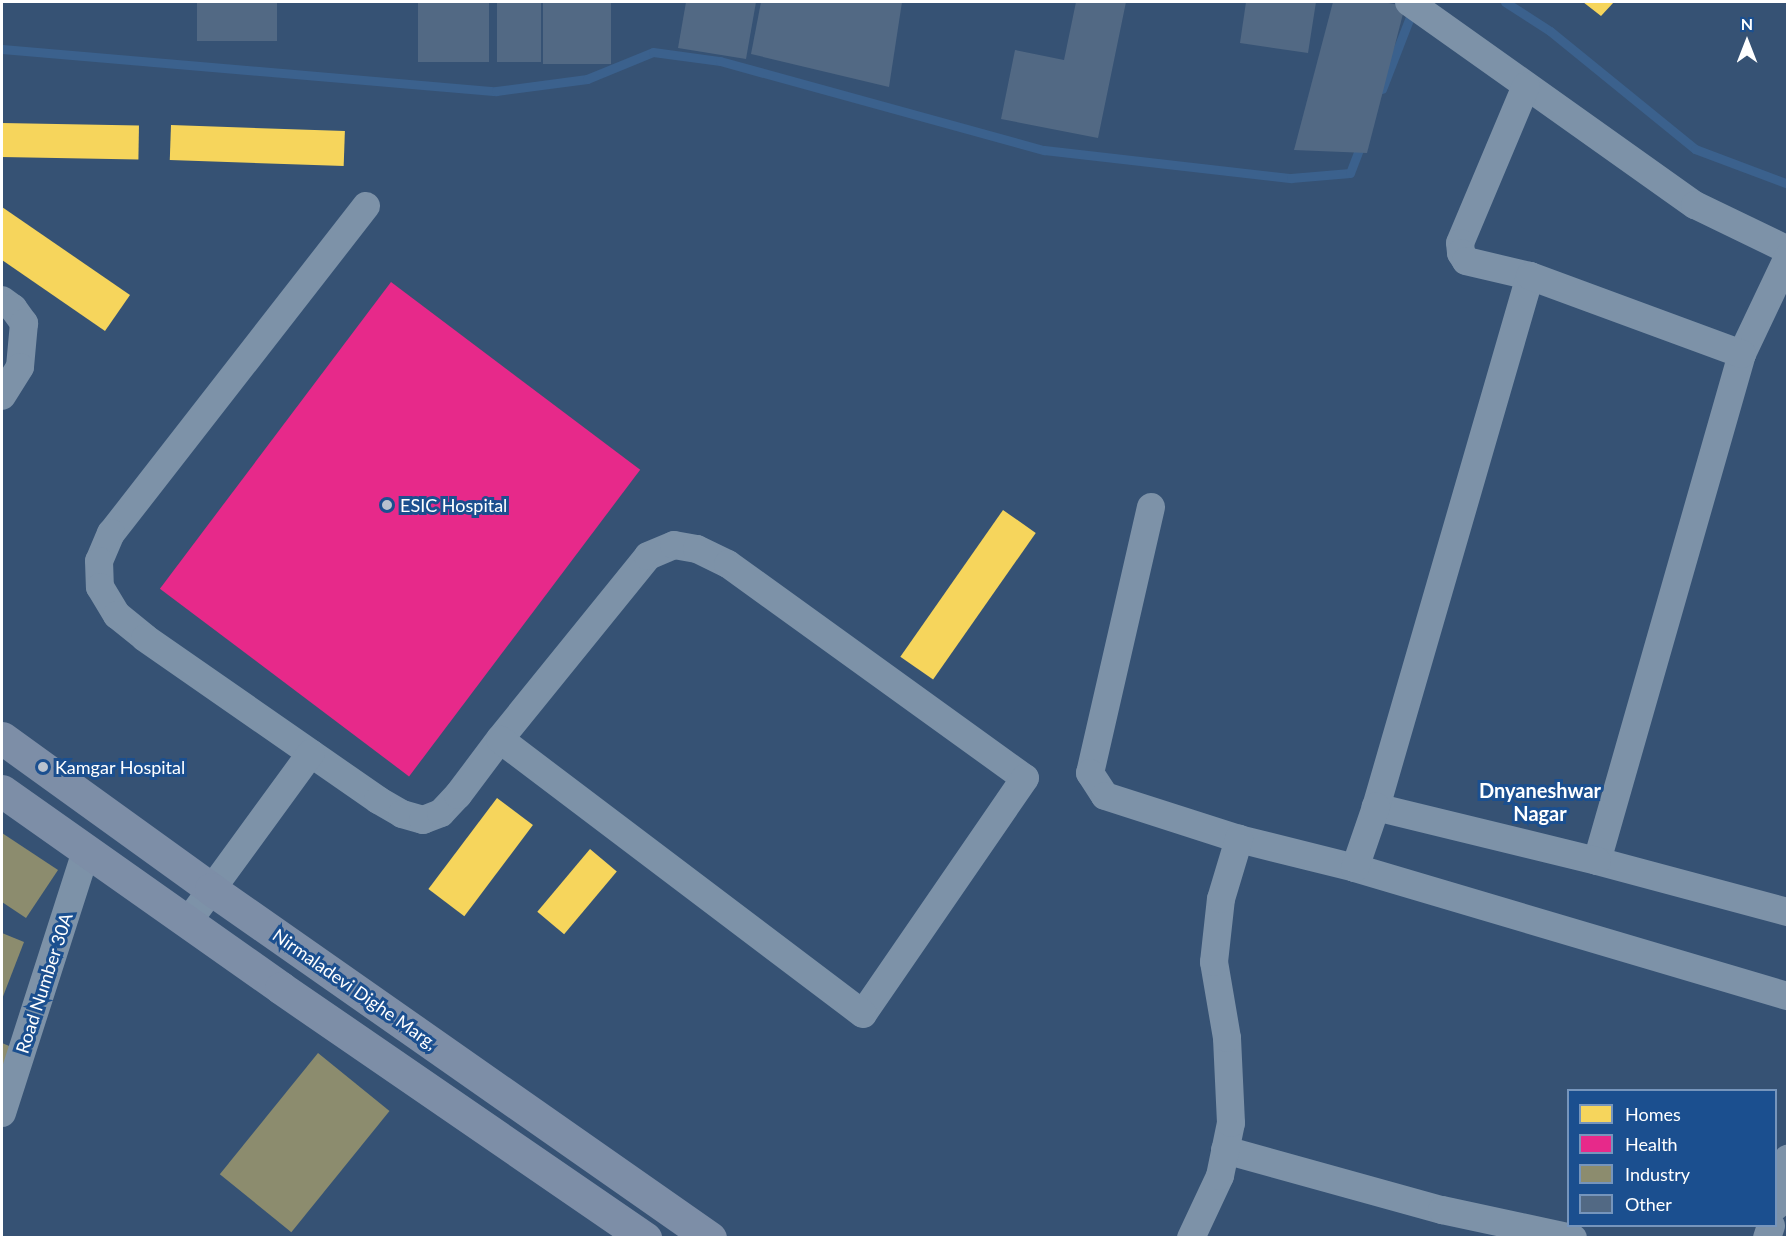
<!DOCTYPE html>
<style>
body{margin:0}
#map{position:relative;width:1789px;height:1239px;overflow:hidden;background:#365274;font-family:Lato,sans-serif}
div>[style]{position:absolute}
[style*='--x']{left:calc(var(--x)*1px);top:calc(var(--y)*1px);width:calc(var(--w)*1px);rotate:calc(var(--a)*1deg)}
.homes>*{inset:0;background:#f6d55c;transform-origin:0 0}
.health>*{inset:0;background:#e7298a;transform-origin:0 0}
.industry>*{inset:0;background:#8c8c6e;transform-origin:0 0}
.stream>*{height:9px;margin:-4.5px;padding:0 4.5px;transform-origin:4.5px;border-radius:4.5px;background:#3b618d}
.building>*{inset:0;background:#526984;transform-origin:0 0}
.minor>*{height:28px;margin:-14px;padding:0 14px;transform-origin:14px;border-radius:14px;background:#7d92a8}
.major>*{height:33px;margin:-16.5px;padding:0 16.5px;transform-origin:16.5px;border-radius:16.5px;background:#7d8ea7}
.dots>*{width:16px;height:16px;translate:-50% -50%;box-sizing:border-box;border:3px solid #1b4f8f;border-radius:50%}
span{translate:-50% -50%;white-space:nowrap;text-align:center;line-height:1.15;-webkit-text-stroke:6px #1b4f8f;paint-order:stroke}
.poi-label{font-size:18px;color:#fff}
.left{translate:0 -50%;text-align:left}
.street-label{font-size:18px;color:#fff}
.neighbourhood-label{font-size:20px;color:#fff;font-weight:700}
.frame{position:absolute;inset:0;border:3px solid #fff;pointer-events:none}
.legend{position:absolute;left:1567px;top:1089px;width:210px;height:138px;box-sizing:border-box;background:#1b4f8f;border:2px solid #7695bc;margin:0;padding:8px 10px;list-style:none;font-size:18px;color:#fff}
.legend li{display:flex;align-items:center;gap:12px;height:30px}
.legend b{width:30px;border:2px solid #7695bc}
.north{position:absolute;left:1717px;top:12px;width:60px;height:60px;-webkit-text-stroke:4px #1b4f8f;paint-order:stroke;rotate:0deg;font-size:16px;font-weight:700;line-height:24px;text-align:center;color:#fff}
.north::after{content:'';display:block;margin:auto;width:21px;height:27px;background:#fff;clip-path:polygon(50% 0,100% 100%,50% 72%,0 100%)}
</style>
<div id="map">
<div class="homes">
<div style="clip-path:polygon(1583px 2px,1614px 2px,1601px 16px)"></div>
<div style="left:2px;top:123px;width:137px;height:34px;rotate:1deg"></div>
<div style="left:171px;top:125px;width:174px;height:35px;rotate:2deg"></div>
<div style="clip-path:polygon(2px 207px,130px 295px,105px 331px,2px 260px)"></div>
<div style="left:1003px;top:510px;width:40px;height:179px;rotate:35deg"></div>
<div style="left:497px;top:798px;width:45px;height:114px;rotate:37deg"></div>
<div style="left:590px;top:849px;width:35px;height:82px;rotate:40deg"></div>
</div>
<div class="health">
<div style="left:391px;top:282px;width:312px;height:384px;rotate:37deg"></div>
</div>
<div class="industry">
<div style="clip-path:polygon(2px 833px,58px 870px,26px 918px,2px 902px)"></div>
<div style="clip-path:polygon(2px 933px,24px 942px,2px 999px)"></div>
<div style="clip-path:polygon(2px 1043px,14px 1048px,2px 1080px)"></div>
<div style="left:318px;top:1053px;width:92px;height:156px;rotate:39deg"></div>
</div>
<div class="stream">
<div style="--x:1505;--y:2;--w:54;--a:32.8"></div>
<div style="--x:1550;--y:31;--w:187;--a:39.1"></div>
<div style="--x:1695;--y:149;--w:99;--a:20.6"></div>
<div style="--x:2;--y:49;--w:496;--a:4.9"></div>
<div style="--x:496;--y:91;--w:92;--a:-7.5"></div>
<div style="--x:587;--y:79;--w:71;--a:-22.2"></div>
<div style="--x:653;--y:52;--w:68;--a:7.7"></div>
<div style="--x:720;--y:61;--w:336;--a:15.4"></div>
<div style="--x:1044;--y:150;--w:249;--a:6.5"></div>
<div style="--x:1291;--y:178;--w:59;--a:-4.8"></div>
<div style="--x:1350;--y:173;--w:34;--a:-69"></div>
<div style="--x:1382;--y:89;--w:86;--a:-68.8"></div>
</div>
<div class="building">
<div style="left:197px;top:2px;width:80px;height:39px"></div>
<div style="left:418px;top:2px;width:71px;height:60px"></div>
<div style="left:497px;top:2px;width:44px;height:60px"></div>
<div style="left:543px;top:2px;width:68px;height:62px"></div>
<div style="clip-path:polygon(686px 2px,756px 2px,746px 59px,678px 48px)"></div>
<div style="clip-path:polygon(761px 2px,902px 2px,889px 87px,751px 54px)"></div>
<div style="clip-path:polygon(1076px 2px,1126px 2px,1098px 138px,1001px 119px,1015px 50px,1064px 60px)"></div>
<div style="clip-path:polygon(1246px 2px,1316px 2px,1308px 53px,1240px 43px)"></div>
<div style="clip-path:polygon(1333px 2px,1383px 2px,1405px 6px,1367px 153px,1294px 150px)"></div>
</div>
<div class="minor">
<div style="--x:1409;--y:2;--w:351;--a:35.4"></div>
<div style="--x:1695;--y:205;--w:103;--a:25.8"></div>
<div style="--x:1526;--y:86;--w:170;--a:112.8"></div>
<div style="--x:1460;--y:243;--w:10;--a:84"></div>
<div style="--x:1461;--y:253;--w:9;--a:58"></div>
<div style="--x:1466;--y:261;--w:66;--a:13.2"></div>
<div style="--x:366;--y:206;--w:415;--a:127.9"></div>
<div style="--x:111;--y:533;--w:30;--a:113"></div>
<div style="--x:99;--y:561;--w:26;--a:88"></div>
<div style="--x:100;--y:587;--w:33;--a:59"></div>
<div style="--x:117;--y:615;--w:36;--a:39"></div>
<div style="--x:145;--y:638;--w:284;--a:34.8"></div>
<div style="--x:378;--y:800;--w:28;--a:30"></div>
<div style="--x:402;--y:814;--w:22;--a:16"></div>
<div style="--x:423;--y:820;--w:19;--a:-21"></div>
<div style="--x:441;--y:813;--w:25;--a:-47"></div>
<div style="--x:458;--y:795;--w:70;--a:-53.1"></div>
<div style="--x:500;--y:739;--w:235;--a:-51"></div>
<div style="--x:648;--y:556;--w:28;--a:-23"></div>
<div style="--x:674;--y:545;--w:23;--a:10"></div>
<div style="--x:697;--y:549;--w:34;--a:26"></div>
<div style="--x:728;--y:564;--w:366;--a:35.8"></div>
<div style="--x:1025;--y:778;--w:286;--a:124.5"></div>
<div style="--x:863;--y:1014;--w:455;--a:-142.9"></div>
<div style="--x:1788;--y:257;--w:107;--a:115.4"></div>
<div style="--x:1742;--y:354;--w:527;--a:105.96"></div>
<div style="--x:1597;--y:861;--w:198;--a:15"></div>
<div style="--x:2;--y:300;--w:14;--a:36"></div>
<div style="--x:13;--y:308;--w:19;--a:54"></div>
<div style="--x:24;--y:323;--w:44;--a:95.2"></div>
<div style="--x:20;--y:367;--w:34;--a:122"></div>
<div style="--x:1151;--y:507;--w:273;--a:102.9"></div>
<div style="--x:1090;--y:773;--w:27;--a:57"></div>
<div style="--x:1105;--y:796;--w:141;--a:17.8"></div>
<div style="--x:1239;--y:839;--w:120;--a:14"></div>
<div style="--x:1355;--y:868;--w:452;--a:16.5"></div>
<div style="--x:1597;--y:861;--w:228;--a:-166.3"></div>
<div style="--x:1376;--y:807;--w:553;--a:-73.83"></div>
<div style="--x:1530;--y:276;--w:226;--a:20.2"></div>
<div style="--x:1355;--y:868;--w:65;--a:-71"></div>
<div style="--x:187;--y:923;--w:210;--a:-53.9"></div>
<div style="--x:2;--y:1113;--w:274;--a:-72.2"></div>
<div style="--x:1225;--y:1150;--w:225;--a:15.5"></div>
<div style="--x:1442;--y:1210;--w:134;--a:12.1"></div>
<div style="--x:1776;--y:1206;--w:49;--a:-75.7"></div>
<div style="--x:1191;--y:1238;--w:68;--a:-64.9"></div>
<div style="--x:1220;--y:1176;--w:54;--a:-78.3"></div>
<div style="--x:1231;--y:1123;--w:85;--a:-92.7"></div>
<div style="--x:1227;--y:1038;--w:77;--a:-99.7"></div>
<div style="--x:1214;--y:962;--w:63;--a:-83.7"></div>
<div style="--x:1221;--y:899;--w:63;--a:-73.3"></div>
<div style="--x:1767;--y:1238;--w:13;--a:-72"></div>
</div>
<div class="major">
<div style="--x:2;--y:738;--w:258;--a:35.8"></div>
<div style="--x:211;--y:889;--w:609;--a:34.97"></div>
<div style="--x:2;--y:791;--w:342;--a:35.2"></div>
<div style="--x:281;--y:988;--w:442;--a:34.5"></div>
</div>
<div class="dots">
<div style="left:387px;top:505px;background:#b9c2ce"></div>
<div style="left:43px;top:767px;background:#b9c2ce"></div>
</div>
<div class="poi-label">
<span class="left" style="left:400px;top:505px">ESIC Hospital</span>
<span class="left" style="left:55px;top:767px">Kamgar Hospital</span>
</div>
<div class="street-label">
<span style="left:44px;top:983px;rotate:-72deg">Road Number 30A</span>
<span style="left:355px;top:989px;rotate:35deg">Nirmaladevi Dighe Marg,</span>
</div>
<div class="neighbourhood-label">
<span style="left:1540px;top:802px">Dnyaneshwar<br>Nagar</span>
</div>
<div class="frame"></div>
<ul class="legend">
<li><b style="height:16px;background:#f6d55c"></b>Homes</li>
<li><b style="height:16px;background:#e7298a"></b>Health</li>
<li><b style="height:16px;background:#8c8c6e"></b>Industry</li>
<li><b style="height:16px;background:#526984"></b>Other</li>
</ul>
<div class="north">N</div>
</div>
